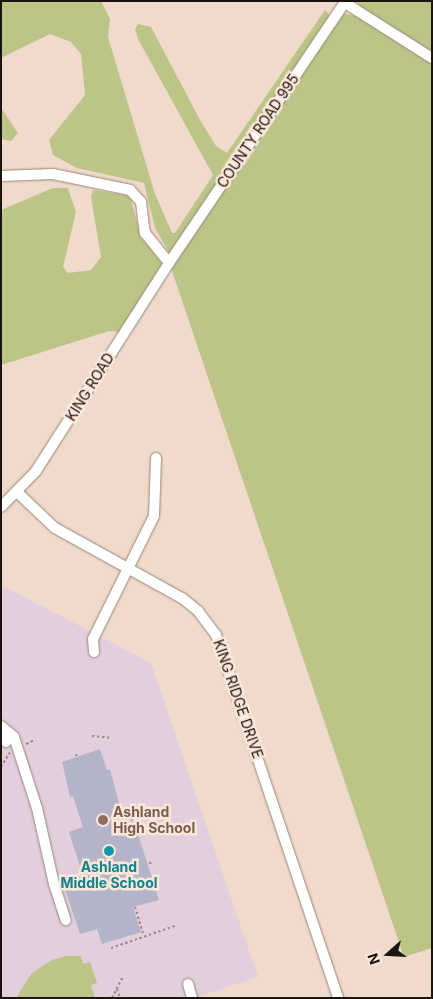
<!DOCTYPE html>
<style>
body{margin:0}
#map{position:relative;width:433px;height:999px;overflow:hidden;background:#efdacc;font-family:Inter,sans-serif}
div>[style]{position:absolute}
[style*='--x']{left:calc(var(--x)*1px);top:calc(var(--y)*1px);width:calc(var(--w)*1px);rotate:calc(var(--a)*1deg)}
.education>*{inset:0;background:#e2cedc}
.green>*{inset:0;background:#bdc488}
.building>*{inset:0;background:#b3b4c9}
.path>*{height:2px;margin-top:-1px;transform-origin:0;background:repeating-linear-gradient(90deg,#99897f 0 2.5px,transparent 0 5px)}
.roads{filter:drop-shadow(0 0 1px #998678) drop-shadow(0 0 1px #998678)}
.minor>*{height:10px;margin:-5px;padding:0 5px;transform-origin:5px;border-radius:5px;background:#fff}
.dots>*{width:14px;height:14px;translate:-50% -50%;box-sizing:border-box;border:2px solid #fce7d9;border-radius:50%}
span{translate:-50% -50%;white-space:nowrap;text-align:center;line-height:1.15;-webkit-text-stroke:5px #fce7d9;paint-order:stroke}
.street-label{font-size:14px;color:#1b140f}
.education-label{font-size:14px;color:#785e54;font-weight:700}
.left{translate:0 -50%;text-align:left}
.culture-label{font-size:14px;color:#0d838f;font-weight:700}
.frame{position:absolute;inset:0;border:2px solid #1b140f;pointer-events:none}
.north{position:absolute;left:363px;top:929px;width:50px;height:50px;-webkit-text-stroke:4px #fce7d9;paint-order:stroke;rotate:251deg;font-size:14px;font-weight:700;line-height:20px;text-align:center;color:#1b140f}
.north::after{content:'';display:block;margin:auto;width:18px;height:22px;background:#1b140f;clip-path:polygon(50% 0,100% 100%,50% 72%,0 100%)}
</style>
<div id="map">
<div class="education">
<div style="clip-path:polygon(1px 585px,151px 663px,258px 977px,193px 998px,1px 998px)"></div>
</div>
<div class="green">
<div style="clip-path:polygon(1px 1px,101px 1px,110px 19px,108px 37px,155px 194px,172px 233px,175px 233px,213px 175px,138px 39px,135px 29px,138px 24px,151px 27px,200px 120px,216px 146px,227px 153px,325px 10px,330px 16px,170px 254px,155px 228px,144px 183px,77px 168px,53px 155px,49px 140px,85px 95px,81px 54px,71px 42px,50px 34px,1px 58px)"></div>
<div style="clip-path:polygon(356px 1px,432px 1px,432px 54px,363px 9px)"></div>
<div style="clip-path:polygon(342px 13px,361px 17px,432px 62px,432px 948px,404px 957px,171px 268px)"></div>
<div style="clip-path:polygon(1px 108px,18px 133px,11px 141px,1px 139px)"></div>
<div style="clip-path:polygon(53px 188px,68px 188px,76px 212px,63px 267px,68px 273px,91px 270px,101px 257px,91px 197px,93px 190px,130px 196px,141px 238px,163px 264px,119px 332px,109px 331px,1px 365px,1px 210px)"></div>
<div style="clip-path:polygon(66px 956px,81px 956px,83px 964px,90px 962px,97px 983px,91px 985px,95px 998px,16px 998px,32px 973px,52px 960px)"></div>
</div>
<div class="building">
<div style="clip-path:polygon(100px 749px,107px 770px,110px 769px,123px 818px,127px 824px,134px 822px,159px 900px,133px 907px,141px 932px,102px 944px,97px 929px,80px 934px,63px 883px,83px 876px,69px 832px,83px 827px,73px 796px,70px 797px,62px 762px)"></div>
</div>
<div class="path">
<div style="--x:92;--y:736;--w:20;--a:6"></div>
<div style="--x:26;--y:744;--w:10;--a:-24"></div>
<div style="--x:76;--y:754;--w:3;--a:72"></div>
<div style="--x:1;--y:767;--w:17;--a:-59"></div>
<div style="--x:126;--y:822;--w:14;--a:-21"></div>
<div style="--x:149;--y:863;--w:5;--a:-11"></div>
<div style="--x:135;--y:907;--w:30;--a:73"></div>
<div style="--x:111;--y:948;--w:68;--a:-19"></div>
<div style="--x:117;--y:989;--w:9;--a:72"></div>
<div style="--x:112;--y:998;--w:25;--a:-63"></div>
</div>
<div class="roads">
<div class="minor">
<div style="--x:345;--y:3;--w:103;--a:32.3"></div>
<div style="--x:1;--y:176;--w:52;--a:-2.2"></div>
<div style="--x:53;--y:174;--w:79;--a:11.7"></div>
<div style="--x:130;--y:190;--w:16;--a:47"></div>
<div style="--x:141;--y:202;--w:31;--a:83"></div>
<div style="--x:145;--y:233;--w:38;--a:51"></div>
<div style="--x:18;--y:493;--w:51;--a:43.4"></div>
<div style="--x:55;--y:528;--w:145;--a:28.9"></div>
<div style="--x:182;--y:598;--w:21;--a:39"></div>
<div style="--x:198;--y:611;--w:30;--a:53"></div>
<div style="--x:216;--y:635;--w:383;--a:71.4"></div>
<div style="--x:1;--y:507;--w:50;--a:-45.8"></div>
<div style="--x:36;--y:471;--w:247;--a:-57.4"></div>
<div style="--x:169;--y:263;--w:316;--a:-56"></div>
<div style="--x:94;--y:652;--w:13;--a:-94"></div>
<div style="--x:93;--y:639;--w:137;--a:-63.6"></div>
<div style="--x:154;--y:516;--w:58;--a:-88"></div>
<div style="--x:1;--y:726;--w:17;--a:40"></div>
<div style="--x:14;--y:737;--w:75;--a:72.1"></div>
<div style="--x:37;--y:808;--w:78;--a:77.4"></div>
<div style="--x:54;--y:884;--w:38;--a:72"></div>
<div style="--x:1;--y:728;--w:15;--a:70"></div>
<div style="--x:188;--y:984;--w:15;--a:74"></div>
</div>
</div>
<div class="dots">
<div style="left:103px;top:820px;background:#8d6e63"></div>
<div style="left:109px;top:851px;background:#0f9aa8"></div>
</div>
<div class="street-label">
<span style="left:258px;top:131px;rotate:-56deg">COUNTY ROAD 995</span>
<span style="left:90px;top:387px;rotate:-58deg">KING ROAD</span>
<span style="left:238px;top:699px;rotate:71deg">KING RIDGE DRIVE</span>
</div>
<div class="education-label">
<span class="left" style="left:113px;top:820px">Ashland<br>High School</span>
</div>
<div class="culture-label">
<span style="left:109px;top:875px">Ashland<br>Middle School</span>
</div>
<div class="frame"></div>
<div class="north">N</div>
</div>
